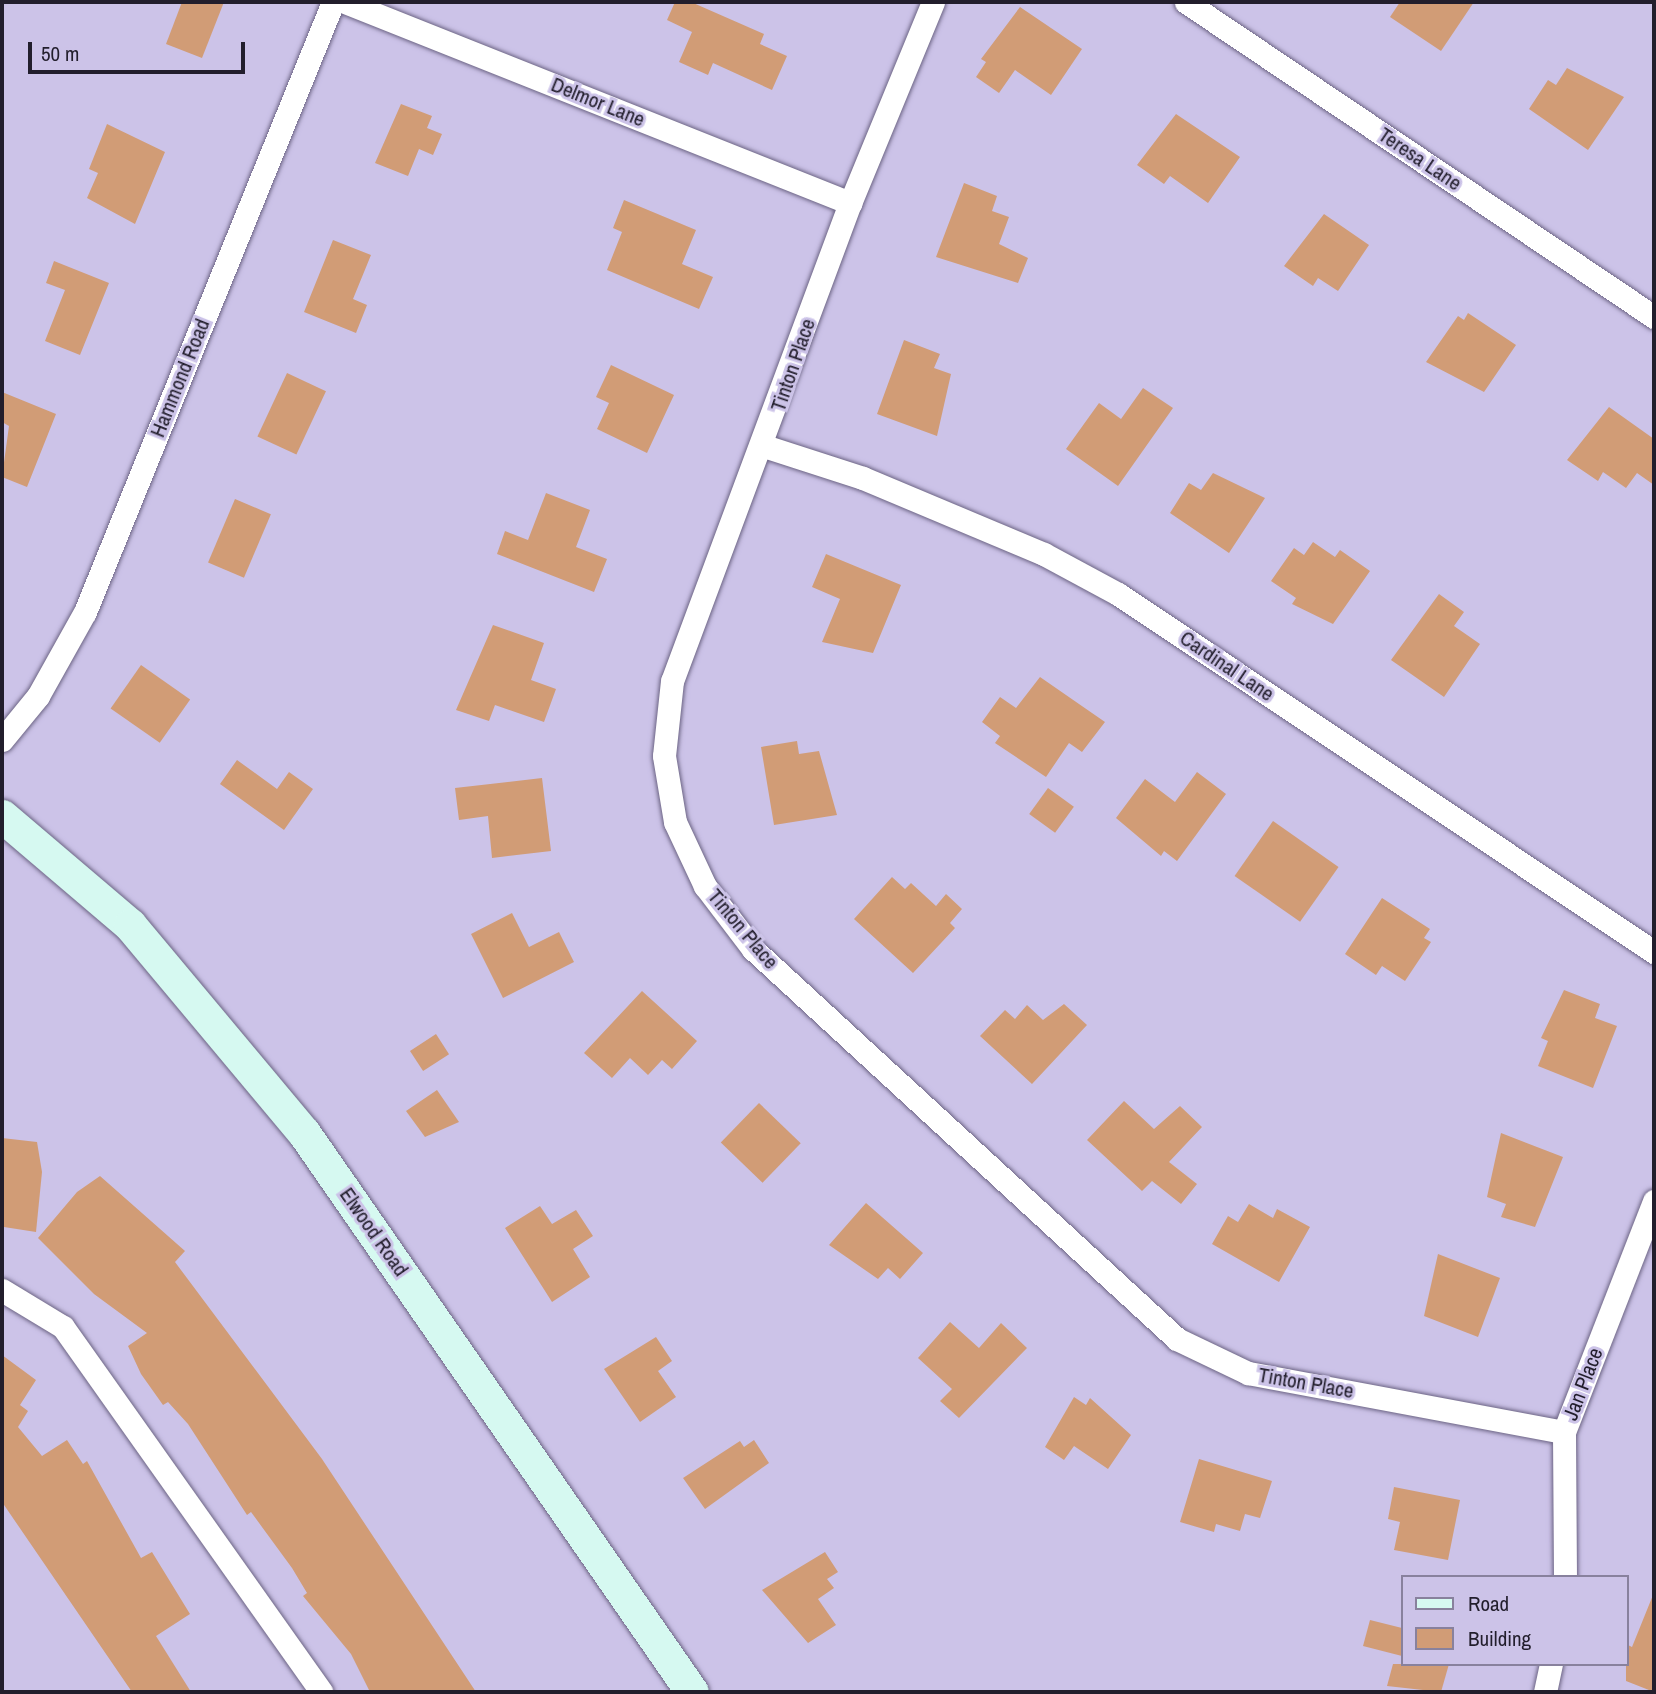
<!DOCTYPE html>
<style>
body{margin:0}
#map{position:relative;width:1656px;height:1694px;overflow:hidden;background:#ccc3e8;font-family:"Archivo Narrow",sans-serif}
div>[style]{position:absolute}
[style*='--x']{left:calc(var(--x)*1px);top:calc(var(--y)*1px);width:calc(var(--w)*1px);rotate:calc(var(--a)*1deg)}
.building>*{inset:0;background:#d19c76;transform-origin:0 0}
.roads{filter:drop-shadow(0 0 2px #6c6484) drop-shadow(0 0 2px #6c6484)}
.minor>*{height:23px;margin:-11.5px;padding:0 11.5px;transform-origin:11.5px;border-radius:11.5px;background:#fff}
.secondary>*{height:33px;margin:-16.5px;padding:0 16.5px;transform-origin:16.5px;border-radius:16.5px;background:#d6f9f1}
span{translate:-50% -50%;white-space:nowrap;text-align:center;line-height:1.15;-webkit-text-stroke:6px #ccc3e8;paint-order:stroke}
.street-label{font-size:21px;color:#221e2c}
.frame{position:absolute;inset:0;border:4px solid #221e2c;pointer-events:none}
.legend{position:absolute;left:1401px;top:1575px;width:228px;height:91px;box-sizing:border-box;background:#ccc3e8;border:2px solid #88819d;margin:0;padding:9px 12px;list-style:none;font-size:21px;color:#221e2c}
.legend li{display:flex;align-items:center;gap:14px;height:35px}
.legend b{width:35px;border:2px solid #88819d}
.scale{position:absolute;left:28px;top:42px;width:217px;height:32px;box-sizing:border-box;border:4px solid #221e2c;border-top:0;padding-left:9px;font-size:21px;line-height:24px;white-space:nowrap;color:#221e2c;-webkit-text-stroke:5px #ccc3e8;paint-order:stroke}
</style>
<div id="map">
<div class="building">
<div style="clip-path:polygon(182px 2px,224px 2px,202px 58px,166px 44px)"></div>
<div style="clip-path:polygon(675px 2px,691px 2px,764px 34px,760px 44px,787px 56px,772px 90px,713px 63px,708px 75px,679px 62px,692px 32px,667px 20px)"></div>
<div style="clip-path:polygon(1400px 2px,1474px 2px,1441px 51px,1390px 17px)"></div>
<div style="clip-path:polygon(1020px 7px,1082px 49px,1051px 95px,1015px 70px,999px 93px,976px 77px,986px 62px,981px 59px)"></div>
<div style="clip-path:polygon(1567px 68px,1624px 97px,1588px 150px,1529px 109px,1548px 80px,1556px 85px)"></div>
<div style="clip-path:polygon(401px 104px,432px 116px,427px 128px,442px 134px,433px 155px,419px 149px,408px 176px,375px 163px)"></div>
<div style="clip-path:polygon(1176px 114px,1240px 157px,1208px 203px,1170px 176px,1164px 184px,1137px 165px)"></div>
<div style="clip-path:polygon(107px 124px,165px 152px,135px 224px,87px 198px,98px 173px,89px 169px)"></div>
<div style="clip-path:polygon(964px 183px,997px 196px,992px 211px,1009px 217px,999px 244px,1028px 258px,1018px 283px,936px 257px)"></div>
<div style="clip-path:polygon(624px 200px,696px 230px,682px 264px,713px 277px,699px 309px,607px 270px,622px 232px,613px 228px)"></div>
<div style="clip-path:polygon(1324px 214px,1369px 245px,1338px 291px,1318px 278px,1313px 286px,1284px 266px)"></div>
<div style="clip-path:polygon(333px 240px,371px 255px,353px 299px,367px 305px,356px 333px,304px 312px)"></div>
<div style="clip-path:polygon(54px 261px,109px 283px,80px 355px,45px 341px,65px 290px,46px 283px)"></div>
<div style="clip-path:polygon(1468px 313px,1516px 345px,1484px 392px,1426px 362px,1458px 316px,1464px 320px)"></div>
<div style="clip-path:polygon(904px 340px,940px 354px,934px 368px,951px 374px,937px 436px,877px 414px)"></div>
<div style="clip-path:polygon(611px 365px,674px 395px,647px 453px,597px 429px,609px 403px,596px 397px)"></div>
<div style="left:287px;top:373px;width:43px;height:70px;rotate:25deg"></div>
<div style="clip-path:polygon(1143px 388px,1173px 408px,1118px 486px,1066px 449px,1099px 403px,1121px 419px)"></div>
<div style="clip-path:polygon(2px 392px,56px 414px,27px 487px,2px 477px,9px 426px,2px 422px)"></div>
<div style="clip-path:polygon(1609px 407px,1654px 439px,1654px 485px,1637px 473px,1626px 488px,1603px 472px,1598px 481px,1567px 460px)"></div>
<div style="clip-path:polygon(1213px 473px,1265px 498px,1229px 553px,1170px 513px,1189px 483px,1201px 490px)"></div>
<div style="clip-path:polygon(546px 493px,590px 510px,576px 547px,607px 559px,594px 592px,497px 554px,505px 531px,528px 540px)"></div>
<div style="left:235px;top:499px;width:39px;height:69px;rotate:23deg"></div>
<div style="clip-path:polygon(1313px 542px,1335px 557px,1340px 550px,1370px 571px,1333px 624px,1292px 604px,1296px 598px,1271px 581px,1294px 548px,1304px 555px)"></div>
<div style="clip-path:polygon(826px 554px,901px 585px,873px 653px,822px 642px,840px 599px,812px 587px)"></div>
<div style="clip-path:polygon(1439px 594px,1464px 612px,1454px 626px,1480px 644px,1444px 697px,1391px 660px)"></div>
<div style="clip-path:polygon(493px 625px,544px 643px,531px 680px,556px 689px,544px 722px,495px 705px,489px 721px,456px 710px)"></div>
<div style="left:141px;top:665px;width:60px;height:53px;rotate:35deg"></div>
<div style="clip-path:polygon(1040px 677px,1105px 722px,1082px 752px,1069px 743px,1046px 777px,995px 743px,1000px 736px,982px 722px,1000px 697px,1016px 708px)"></div>
<div style="clip-path:polygon(797px 741px,799px 754px,819px 751px,837px 815px,774px 825px,761px 747px)"></div>
<div style="clip-path:polygon(237px 760px,277px 789px,289px 772px,313px 789px,284px 830px,220px 784px)"></div>
<div style="clip-path:polygon(1197px 772px,1226px 794px,1177px 861px,1164px 851px,1161px 856px,1116px 818px,1145px 779px,1175px 802px)"></div>
<div style="clip-path:polygon(542px 778px,551px 851px,492px 858px,488px 816px,459px 820px,455px 788px)"></div>
<div style="left:1048px;top:788px;width:32px;height:32px;rotate:36deg"></div>
<div style="left:1273px;top:821px;width:80px;height:67px;rotate:35deg"></div>
<div style="clip-path:polygon(892px 877px,905px 889px,911px 883px,936px 906px,946px 894px,962px 909px,950px 923px,955px 928px,913px 973px,854px 919px)"></div>
<div style="clip-path:polygon(1382px 898px,1430px 929px,1424px 938px,1431px 942px,1405px 981px,1382px 966px,1376px 975px,1345px 954px)"></div>
<div style="clip-path:polygon(512px 913px,529px 947px,559px 932px,574px 962px,503px 998px,471px 934px)"></div>
<div style="clip-path:polygon(1564px 990px,1600px 1004px,1595px 1018px,1617px 1026px,1593px 1088px,1538px 1066px,1548px 1041px,1541px 1038px)"></div>
<div style="clip-path:polygon(642px 991px,697px 1041px,672px 1069px,662px 1060px,648px 1075px,630px 1058px,612px 1078px,584px 1053px)"></div>
<div style="clip-path:polygon(1064px 1004px,1087px 1025px,1032px 1084px,980px 1036px,1005px 1010px,1015px 1019px,1027px 1005px,1043px 1020px)"></div>
<div style="left:436px;top:1034px;width:24px;height:31px;rotate:57deg"></div>
<div style="clip-path:polygon(437px 1090px,459px 1122px,425px 1137px,406px 1111px)"></div>
<div style="clip-path:polygon(1124px 1101px,1154px 1129px,1180px 1106px,1202px 1127px,1169px 1162px,1197px 1184px,1181px 1204px,1152px 1181px,1142px 1191px,1087px 1140px)"></div>
<div style="left:759px;top:1103px;width:58px;height:55px;rotate:44deg"></div>
<div style="clip-path:polygon(1501px 1133px,1563px 1157px,1535px 1227px,1501px 1217px,1506px 1204px,1487px 1197px)"></div>
<div style="clip-path:polygon(2px 1138px,37px 1142px,42px 1172px,36px 1232px,4px 1227px)"></div>
<div style="clip-path:polygon(100px 1176px,185px 1251px,175px 1262px,322px 1459px,476px 1692px,370px 1692px,351px 1654px,303px 1596px,307px 1593px,292px 1568px,251px 1512px,247px 1515px,188px 1424px,168px 1402px,163px 1405px,141px 1374px,128px 1346px,147px 1333px,94px 1294px,38px 1238px,77px 1192px)"></div>
<div style="clip-path:polygon(866px 1203px,923px 1253px,900px 1279px,888px 1268px,878px 1279px,829px 1245px)"></div>
<div style="clip-path:polygon(1249px 1204px,1273px 1218px,1277px 1209px,1310px 1227px,1279px 1282px,1212px 1244px,1228px 1216px,1238px 1222px)"></div>
<div style="clip-path:polygon(540px 1206px,552px 1224px,576px 1210px,593px 1236px,573px 1249px,590px 1277px,552px 1302px,505px 1228px)"></div>
<div style="clip-path:polygon(1438px 1254px,1500px 1278px,1478px 1337px,1424px 1316px)"></div>
<div style="clip-path:polygon(950px 1322px,979px 1348px,1001px 1323px,1027px 1348px,959px 1418px,940px 1401px,952px 1389px,918px 1358px)"></div>
<div style="clip-path:polygon(656px 1337px,672px 1361px,658px 1371px,676px 1397px,640px 1422px,604px 1369px)"></div>
<div style="clip-path:polygon(2px 1355px,36px 1380px,20px 1405px,28px 1411px,18px 1427px,42px 1456px,67px 1440px,83px 1464px,87px 1461px,141px 1558px,152px 1552px,190px 1614px,156px 1636px,191px 1692px,132px 1692px,2px 1502px)"></div>
<div style="clip-path:polygon(1074px 1397px,1086px 1405px,1090px 1398px,1131px 1435px,1108px 1469px,1074px 1446px,1064px 1460px,1045px 1447px)"></div>
<div style="clip-path:polygon(754px 1440px,769px 1463px,705px 1509px,683px 1478px,740px 1441px,744px 1447px)"></div>
<div style="clip-path:polygon(1199px 1459px,1272px 1481px,1260px 1518px,1245px 1514px,1240px 1531px,1216px 1524px,1214px 1532px,1180px 1522px)"></div>
<div style="clip-path:polygon(1394px 1487px,1460px 1500px,1448px 1560px,1394px 1550px,1400px 1522px,1388px 1519px)"></div>
<div style="clip-path:polygon(825px 1552px,838px 1572px,827px 1579px,834px 1588px,818px 1599px,836px 1625px,808px 1643px,762px 1590px)"></div>
<div style="clip-path:polygon(1653px 1595px,1654px 1595px,1654px 1692px,1626px 1681px,1626px 1644px,1632px 1647px)"></div>
<div style="clip-path:polygon(1370px 1620px,1402px 1628px,1402px 1656px,1363px 1646px)"></div>
<div style="clip-path:polygon(1393px 1664px,1449px 1664px,1441px 1692px,1387px 1686px)"></div>
</div>
<div class="roads">
<div class="minor">
<div style="--x:345;--y:2;--w:544;--a:21.7"></div>
<div style="--x:933;--y:2;--w:217;--a:112.4"></div>
<div style="--x:850;--y:203;--w:510;--a:110.42"></div>
<div style="--x:672;--y:681;--w:75;--a:96.1"></div>
<div style="--x:664;--y:756;--w:67;--a:80.5"></div>
<div style="--x:675;--y:822;--w:71;--a:64.9"></div>
<div style="--x:705;--y:886;--w:79;--a:52.7"></div>
<div style="--x:753;--y:949;--w:576;--a:42.61"></div>
<div style="--x:1177;--y:1339;--w:79;--a:25.6"></div>
<div style="--x:1248;--y:1373;--w:321;--a:10.6"></div>
<div style="--x:1186;--y:2;--w:564;--a:33.94"></div>
<div style="--x:764;--y:446;--w:104;--a:17.9"></div>
<div style="--x:863;--y:478;--w:196;--a:22.8"></div>
<div style="--x:1044;--y:554;--w:84;--a:28.4"></div>
<div style="--x:1118;--y:594;--w:645;--a:33.74"></div>
<div style="--x:2;--y:740;--w:57;--a:-50.7"></div>
<div style="--x:38;--y:696;--w:96;--a:-60.8"></div>
<div style="--x:85;--y:612;--w:658;--a:-67.88"></div>
<div style="--x:2;--y:1290;--w:71;--a:31.2"></div>
<div style="--x:63;--y:1327;--w:447;--a:54.7"></div>
<div style="--x:1565;--y:1577;--w:145;--a:-90.4"></div>
<div style="--x:1564;--y:1432;--w:248;--a:-68.7"></div>
<div style="--x:1545;--y:1692;--w:29;--a:-78"></div>
</div>
<div class="secondary">
<div style="--x:2;--y:816;--w:168;--a:40.4"></div>
<div style="--x:130;--y:925;--w:271;--a:50.1"></div>
<div style="--x:304;--y:1133;--w:680;--a:55.24"></div>
</div>
</div>
<div class="street-label">
<span style="left:598px;top:102px;rotate:22deg">Delmor Lane</span>
<span style="left:1420px;top:159px;rotate:34deg">Teresa Lane</span>
<span style="left:793px;top:365px;rotate:-71deg">Tinton Place</span>
<span style="left:180px;top:378px;rotate:-68deg">Hammond Road</span>
<span style="left:1227px;top:666px;rotate:34deg">Cardinal Lane</span>
<span style="left:743px;top:929px;rotate:50deg">Tinton Place</span>
<span style="left:374px;top:1232px;rotate:55deg">Elwood Road</span>
<span style="left:1306px;top:1383px;rotate:10deg">Tinton Place</span>
<span style="left:1583px;top:1384px;rotate:-69deg">Jan Place</span>
</div>
<div class="frame"></div>
<ul class="legend">
<li><b style="height:9px;background:#d6f9f1"></b>Road</li>
<li><b style="height:19px;background:#d19c76"></b>Building</li>
</ul>
<div class="scale">50 m</div>
</div>
